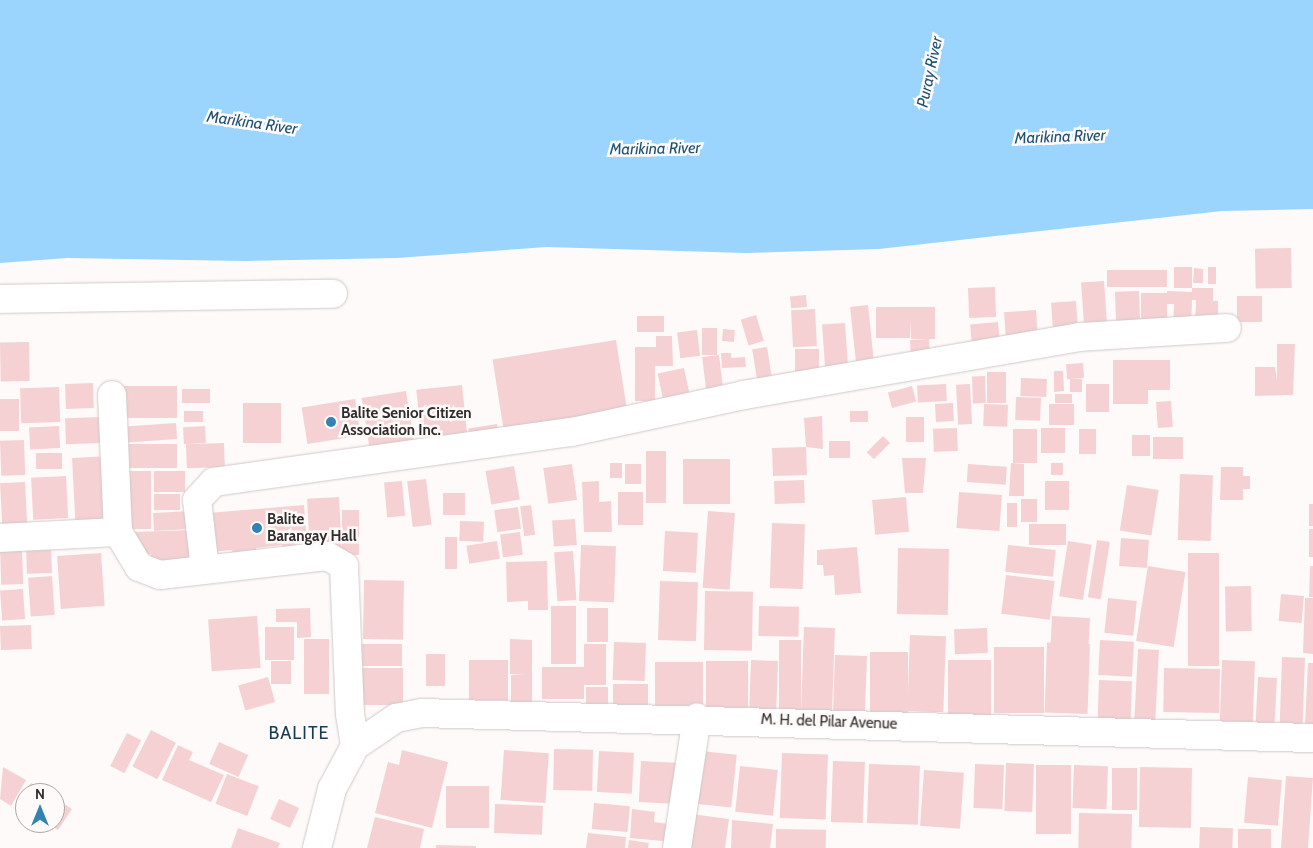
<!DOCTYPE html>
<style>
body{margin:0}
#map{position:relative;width:1313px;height:848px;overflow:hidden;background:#fefafa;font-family:Cabin,sans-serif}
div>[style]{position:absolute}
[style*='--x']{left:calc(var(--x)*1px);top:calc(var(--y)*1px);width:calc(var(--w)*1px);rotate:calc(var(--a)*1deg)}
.water>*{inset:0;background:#9bd5fd}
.building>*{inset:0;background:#f5d1d3;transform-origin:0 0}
.roads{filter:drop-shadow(0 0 1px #d1c8c8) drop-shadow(0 0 1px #d1c8c8)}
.street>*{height:28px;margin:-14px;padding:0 14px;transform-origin:14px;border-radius:14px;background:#fff}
.secondary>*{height:28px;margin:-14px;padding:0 14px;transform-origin:14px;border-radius:14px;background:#fff}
.dots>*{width:14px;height:14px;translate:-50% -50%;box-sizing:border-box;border:2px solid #fefafa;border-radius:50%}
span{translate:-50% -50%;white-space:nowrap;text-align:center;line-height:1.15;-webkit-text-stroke:5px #fefafa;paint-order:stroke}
.poi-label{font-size:15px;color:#312d2d;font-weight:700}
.left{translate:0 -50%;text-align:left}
.street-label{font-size:15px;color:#312d2d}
.water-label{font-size:16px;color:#1d5374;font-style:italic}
.quarter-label{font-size:18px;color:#163c54;letter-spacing:1px}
.north{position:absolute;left:15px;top:783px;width:50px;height:50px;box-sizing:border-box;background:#fefafa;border:1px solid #aca8a8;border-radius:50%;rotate:0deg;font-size:14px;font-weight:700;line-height:20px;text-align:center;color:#312d2d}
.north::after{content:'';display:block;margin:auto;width:18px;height:22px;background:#3282b4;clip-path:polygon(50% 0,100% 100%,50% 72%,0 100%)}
</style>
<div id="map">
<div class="water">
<div style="clip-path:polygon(0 0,1313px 0,1313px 209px,1222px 211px,879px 249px,746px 253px,547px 247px,397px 258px,246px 261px,67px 258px,0 263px)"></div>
</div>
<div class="building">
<div style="left:1291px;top:248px;width:40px;height:36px;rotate:89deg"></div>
<div style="clip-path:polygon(1174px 267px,1192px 267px,1192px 288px,1213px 288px,1213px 301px,1218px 301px,1218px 327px,1195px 327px,1196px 300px,1192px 300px,1191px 330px,1173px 329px,1174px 304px,1167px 304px,1167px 328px,1141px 327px,1141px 293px,1167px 293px,1167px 301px,1167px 291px,1192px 292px,1192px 288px,1174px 288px)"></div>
<div style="left:1208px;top:267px;width:8px;height:17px"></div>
<div style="clip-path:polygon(1194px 268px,1203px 269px,1203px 283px,1193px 283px)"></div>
<div style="left:1167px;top:270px;width:17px;height:60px;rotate:90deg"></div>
<div style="left:1104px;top:281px;width:49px;height:23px;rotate:86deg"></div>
<div style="left:995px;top:287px;width:30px;height:27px;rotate:88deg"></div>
<div style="left:1139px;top:291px;width:38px;height:24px;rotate:88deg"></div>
<div style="left:806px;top:295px;width:12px;height:16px;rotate:85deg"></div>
<div style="left:1237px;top:296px;width:25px;height:26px"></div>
<div style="left:1076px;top:301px;width:27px;height:25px;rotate:86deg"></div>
<div style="left:868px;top:305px;width:55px;height:18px;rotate:84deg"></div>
<div style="clip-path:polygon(876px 307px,935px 307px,935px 339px,911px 339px,911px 322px,910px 338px,876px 338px)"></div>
<div style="left:815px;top:309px;width:37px;height:24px;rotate:87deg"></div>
<div style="left:1036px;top:310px;width:32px;height:32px;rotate:86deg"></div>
<div style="left:756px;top:315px;width:27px;height:16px;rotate:73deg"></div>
<div style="left:637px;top:316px;width:27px;height:16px"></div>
<div style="left:998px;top:322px;width:25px;height:28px;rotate:85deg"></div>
<div style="left:845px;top:323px;width:46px;height:23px;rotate:86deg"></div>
<div style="left:702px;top:328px;width:15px;height:27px"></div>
<div style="left:723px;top:329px;width:12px;height:12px;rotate:5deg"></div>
<div style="left:697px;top:330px;width:26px;height:20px;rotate:83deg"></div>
<div style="clip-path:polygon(656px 336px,672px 336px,673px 366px,655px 366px,655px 401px,635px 401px,635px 347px,656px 347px)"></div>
<div style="left:929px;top:339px;width:20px;height:19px;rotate:87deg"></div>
<div style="left:616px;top:340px;width:75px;height:125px;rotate:81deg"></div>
<div style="left:29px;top:342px;width:39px;height:29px;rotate:89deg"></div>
<div style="clip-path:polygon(1277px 344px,1295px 344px,1293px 395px,1255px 396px,1255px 367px,1275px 367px,1277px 380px)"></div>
<div style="left:767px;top:347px;width:36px;height:15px;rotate:81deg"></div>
<div style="left:795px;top:349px;width:24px;height:22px"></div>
<div style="clip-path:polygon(721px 353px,731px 353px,731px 358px,745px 357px,746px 367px,722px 368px)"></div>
<div style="left:719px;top:355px;width:41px;height:17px;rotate:83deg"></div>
<div style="clip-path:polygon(1113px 360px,1170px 360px,1170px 390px,1148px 390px,1148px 404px,1113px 404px)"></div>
<div style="left:1083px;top:363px;width:15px;height:17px;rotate:86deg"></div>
<div style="left:684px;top:368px;width:35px;height:27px;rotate:78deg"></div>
<div style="clip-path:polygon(1054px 371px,1063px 371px,1064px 391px,1054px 392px)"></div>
<div style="left:987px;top:372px;width:19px;height:31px"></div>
<div style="left:985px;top:376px;width:27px;height:13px;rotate:88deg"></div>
<div style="left:1021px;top:378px;width:26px;height:18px;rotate:2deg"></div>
<div style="left:1070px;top:379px;width:12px;height:13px"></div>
<div style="left:93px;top:383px;width:25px;height:28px;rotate:88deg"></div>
<div style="left:946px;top:384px;width:17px;height:29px;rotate:87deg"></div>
<div style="left:970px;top:384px;width:40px;height:14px;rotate:87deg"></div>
<div style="left:1086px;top:384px;width:23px;height:28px"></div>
<div style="left:462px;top:385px;width:58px;height:46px;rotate:84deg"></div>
<div style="left:177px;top:386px;width:32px;height:60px;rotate:90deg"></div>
<div style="left:912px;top:386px;width:16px;height:25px;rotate:75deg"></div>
<div style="left:59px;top:387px;width:35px;height:39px;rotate:88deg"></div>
<div style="left:182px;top:389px;width:28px;height:14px"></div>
<div style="left:406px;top:391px;width:55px;height:45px;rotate:81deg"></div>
<div style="left:1055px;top:394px;width:17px;height:9px"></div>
<div style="left:1016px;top:397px;width:25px;height:23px;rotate:2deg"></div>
<div style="left:19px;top:399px;width:32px;height:19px;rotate:90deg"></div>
<div style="left:355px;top:399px;width:37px;height:54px;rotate:81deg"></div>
<div style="left:1171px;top:401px;width:26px;height:15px;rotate:86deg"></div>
<div style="left:243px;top:403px;width:38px;height:40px"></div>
<div style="left:953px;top:403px;width:18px;height:18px;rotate:87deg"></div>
<div style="left:984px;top:404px;width:24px;height:22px;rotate:2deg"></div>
<div style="left:1049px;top:404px;width:25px;height:21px"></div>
<div style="left:184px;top:411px;width:19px;height:11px"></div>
<div style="left:850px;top:411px;width:18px;height:11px"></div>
<div style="clip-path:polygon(822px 416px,823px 449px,806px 447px,807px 475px,773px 476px,772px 448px,806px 447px,804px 418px)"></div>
<div style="left:100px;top:417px;width:26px;height:35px;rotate:88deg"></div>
<div style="left:906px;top:417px;width:18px;height:25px"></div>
<div style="left:176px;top:423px;width:16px;height:58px;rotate:86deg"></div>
<div style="left:497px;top:424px;width:12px;height:29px;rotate:81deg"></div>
<div style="left:59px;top:426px;width:22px;height:30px;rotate:87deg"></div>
<div style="left:205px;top:426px;width:17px;height:22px;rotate:87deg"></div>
<div style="left:957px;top:428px;width:23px;height:24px;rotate:88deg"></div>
<div style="left:1065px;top:428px;width:25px;height:24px;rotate:90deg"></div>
<div style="left:1013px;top:429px;width:24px;height:34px"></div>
<div style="left:1079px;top:429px;width:17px;height:25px"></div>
<div style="left:1150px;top:435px;width:21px;height:18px;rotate:90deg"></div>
<div style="left:883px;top:436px;width:10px;height:23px;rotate:45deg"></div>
<div style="left:1153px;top:437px;width:30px;height:22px"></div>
<div style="left:24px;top:440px;width:35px;height:24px;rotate:88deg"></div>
<div style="left:829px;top:441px;width:21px;height:17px"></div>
<div style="left:224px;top:443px;width:24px;height:38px;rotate:88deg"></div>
<div style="left:177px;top:444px;width:24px;height:58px;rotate:90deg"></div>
<div style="left:646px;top:451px;width:20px;height:52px"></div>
<div style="left:62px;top:453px;width:16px;height:26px;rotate:90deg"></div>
<div style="left:109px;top:456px;width:66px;height:37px;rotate:87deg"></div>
<div style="clip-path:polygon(902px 458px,926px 458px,923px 493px,905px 493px)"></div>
<div style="left:683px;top:459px;width:47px;height:45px"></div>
<div style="left:610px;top:463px;width:12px;height:15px"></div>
<div style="clip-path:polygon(1011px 463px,1024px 464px,1024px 496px,1009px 496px)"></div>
<div style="left:1051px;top:463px;width:12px;height:12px"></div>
<div style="left:572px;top:464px;width:36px;height:29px;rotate:82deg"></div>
<div style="left:625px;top:464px;width:16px;height:20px"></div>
<div style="left:968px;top:464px;width:39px;height:18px;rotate:4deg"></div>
<div style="left:514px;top:466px;width:34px;height:29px;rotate:80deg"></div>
<div style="clip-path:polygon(1221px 467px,1243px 467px,1243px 476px,1250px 476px,1250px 489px,1243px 489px,1243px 500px,1220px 500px)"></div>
<div style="left:122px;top:471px;width:29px;height:58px"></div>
<div style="left:154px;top:471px;width:31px;height:21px"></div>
<div style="left:1180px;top:474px;width:33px;height:66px;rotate:2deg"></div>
<div style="left:66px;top:476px;width:42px;height:35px;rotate:87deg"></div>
<div style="left:426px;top:479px;width:46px;height:19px;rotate:83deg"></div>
<div style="left:804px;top:480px;width:23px;height:30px;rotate:88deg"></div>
<div style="left:402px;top:481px;width:35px;height:18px;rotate:85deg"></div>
<div style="clip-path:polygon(599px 481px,599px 502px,611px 501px,612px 532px,584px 532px,582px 482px)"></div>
<div style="left:1045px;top:481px;width:24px;height:29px"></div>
<div style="left:25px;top:482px;width:42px;height:25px;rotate:87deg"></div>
<div style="left:1127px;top:485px;width:32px;height:46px;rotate:9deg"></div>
<div style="left:618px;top:492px;width:25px;height:33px"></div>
<div style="left:959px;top:492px;width:43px;height:36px;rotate:4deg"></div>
<div style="left:443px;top:493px;width:22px;height:22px"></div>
<div style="left:154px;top:494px;width:26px;height:16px"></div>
<div style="left:339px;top:497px;width:56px;height:32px;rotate:87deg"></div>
<div style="left:906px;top:497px;width:35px;height:34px;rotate:85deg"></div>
<div style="left:1021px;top:499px;width:16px;height:23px"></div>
<div style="left:1007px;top:503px;width:10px;height:24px"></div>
<div style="left:1309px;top:504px;width:4px;height:22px"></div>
<div style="clip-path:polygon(304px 505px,307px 542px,296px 543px,296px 550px,283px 551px,282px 545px,256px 548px,257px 557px,233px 559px,232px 550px,211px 552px,208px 513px)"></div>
<div style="left:531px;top:505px;width:30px;height:11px;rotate:82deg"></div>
<div style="left:518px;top:507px;width:22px;height:24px;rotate:82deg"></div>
<div style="left:342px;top:510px;width:17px;height:45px"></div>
<div style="left:190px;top:511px;width:18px;height:37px;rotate:87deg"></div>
<div style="left:708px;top:511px;width:27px;height:77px;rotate:4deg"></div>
<div style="left:575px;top:519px;width:26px;height:23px;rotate:86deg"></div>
<div style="left:460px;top:521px;width:24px;height:20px;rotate:2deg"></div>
<div style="left:772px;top:523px;width:33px;height:65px;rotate:2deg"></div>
<div style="left:1029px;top:524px;width:37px;height:21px"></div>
<div style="left:1309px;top:529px;width:4px;height:28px"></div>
<div style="clip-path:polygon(191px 530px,192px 567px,152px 569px,151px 554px,141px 554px,134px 532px)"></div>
<div style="left:665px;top:531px;width:33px;height:40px;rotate:3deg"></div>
<div style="left:520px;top:532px;width:23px;height:20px;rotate:83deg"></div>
<div style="left:445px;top:537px;width:12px;height:32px"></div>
<div style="left:1121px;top:538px;width:28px;height:28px;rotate:4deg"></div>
<div style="left:1097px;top:540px;width:13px;height:58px;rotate:9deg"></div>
<div style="left:497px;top:541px;width:18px;height:31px;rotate:81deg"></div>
<div style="left:1068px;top:541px;width:24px;height:56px;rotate:9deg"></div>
<div style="left:581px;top:545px;width:35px;height:56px;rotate:2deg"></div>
<div style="left:1008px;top:545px;width:48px;height:27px;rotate:6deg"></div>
<div style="left:51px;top:546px;width:27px;height:25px;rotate:88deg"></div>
<div style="clip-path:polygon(857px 547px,861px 593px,835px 595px,834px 575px,824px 576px,823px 565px,817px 565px,817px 550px)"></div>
<div style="left:22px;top:548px;width:36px;height:22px;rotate:88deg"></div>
<div style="left:898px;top:548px;width:51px;height:66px;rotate:1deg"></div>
<div style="left:573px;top:551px;width:49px;height:19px;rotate:86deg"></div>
<div style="left:101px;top:553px;width:53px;height:44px;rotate:86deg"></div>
<div style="left:1188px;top:553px;width:31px;height:113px"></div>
<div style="clip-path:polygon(547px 561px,548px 610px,528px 610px,528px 601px,507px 602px,506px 562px)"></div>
<div style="left:1148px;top:566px;width:38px;height:76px;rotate:9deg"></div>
<div style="clip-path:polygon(1310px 566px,1313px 566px,1313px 597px,1309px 597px)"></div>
<div style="left:1006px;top:575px;width:49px;height:39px;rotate:7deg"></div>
<div style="left:52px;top:576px;width:39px;height:24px;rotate:86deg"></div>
<div style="left:364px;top:580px;width:40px;height:59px;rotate:1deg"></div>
<div style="left:660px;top:581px;width:38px;height:59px;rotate:2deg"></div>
<div style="left:1251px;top:586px;width:45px;height:26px;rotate:89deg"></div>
<div style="left:23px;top:589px;width:30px;height:23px;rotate:86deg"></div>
<div style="left:705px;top:591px;width:48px;height:59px;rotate:1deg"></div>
<div style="left:1281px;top:594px;width:23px;height:27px;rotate:5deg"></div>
<div style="left:1108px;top:598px;width:29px;height:35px;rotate:6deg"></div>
<div style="clip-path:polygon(1305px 598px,1313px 598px,1313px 654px,1303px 653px)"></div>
<div style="left:551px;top:606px;width:25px;height:58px"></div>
<div style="left:759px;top:606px;width:40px;height:30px;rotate:1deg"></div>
<div style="clip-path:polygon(310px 608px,311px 637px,297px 638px,297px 622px,276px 622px,276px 609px)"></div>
<div style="left:587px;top:608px;width:21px;height:34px"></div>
<div style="left:257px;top:616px;width:52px;height:49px;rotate:86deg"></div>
<div style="left:1052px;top:616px;width:38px;height:27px;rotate:3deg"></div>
<div style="left:31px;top:625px;width:24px;height:31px;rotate:88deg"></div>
<div style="left:265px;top:627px;width:29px;height:33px"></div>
<div style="left:804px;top:627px;width:31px;height:89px;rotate:2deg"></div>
<div style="left:987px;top:628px;width:25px;height:33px;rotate:88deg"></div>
<div style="left:910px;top:635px;width:36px;height:76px;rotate:2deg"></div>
<div style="left:304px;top:639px;width:25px;height:55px"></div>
<div style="clip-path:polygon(510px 639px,532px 640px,532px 705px,511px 705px,511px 675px,524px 674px,510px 674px)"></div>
<div style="left:779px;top:640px;width:22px;height:72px"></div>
<div style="left:1100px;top:640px;width:34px;height:35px;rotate:3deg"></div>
<div style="left:614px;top:642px;width:32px;height:38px;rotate:2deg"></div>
<div style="left:359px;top:644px;width:43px;height:22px"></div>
<div style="left:584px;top:644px;width:22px;height:41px"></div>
<div style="left:1090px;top:644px;width:70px;height:43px;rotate:92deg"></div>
<div style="left:994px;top:647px;width:50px;height:66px"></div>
<div style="left:1138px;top:649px;width:21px;height:71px;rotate:3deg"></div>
<div style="left:870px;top:652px;width:38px;height:65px"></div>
<div style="left:426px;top:654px;width:19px;height:32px"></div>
<div style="left:835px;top:655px;width:32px;height:61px;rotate:2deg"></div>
<div style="left:1282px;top:657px;width:23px;height:67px;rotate:2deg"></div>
<div style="left:469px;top:660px;width:39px;height:40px"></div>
<div style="left:751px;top:660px;width:27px;height:52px;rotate:2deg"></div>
<div style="left:948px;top:660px;width:43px;height:57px"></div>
<div style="left:1222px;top:660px;width:33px;height:61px;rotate:2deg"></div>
<div style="left:271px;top:661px;width:20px;height:23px"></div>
<div style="left:706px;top:661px;width:42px;height:52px"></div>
<div style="left:655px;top:662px;width:48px;height:52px"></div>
<div style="clip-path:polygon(1308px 663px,1313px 663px,1313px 724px,1305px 724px)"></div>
<div style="left:542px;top:667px;width:42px;height:32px"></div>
<div style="left:361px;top:668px;width:42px;height:37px"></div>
<div style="left:1164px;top:668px;width:56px;height:44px;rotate:1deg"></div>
<div style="left:268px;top:677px;width:26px;height:31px;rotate:74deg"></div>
<div style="left:1258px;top:677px;width:19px;height:48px;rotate:3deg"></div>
<div style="left:1099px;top:680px;width:33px;height:42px;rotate:2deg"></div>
<div style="left:613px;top:684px;width:35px;height:24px"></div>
<div style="left:586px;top:687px;width:22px;height:19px"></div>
<div style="left:151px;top:730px;width:28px;height:41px;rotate:27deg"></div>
<div style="left:127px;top:733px;width:16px;height:37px;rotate:27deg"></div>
<div style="left:219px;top:742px;width:32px;height:24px;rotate:24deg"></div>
<div style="clip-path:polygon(178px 745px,193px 752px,189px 760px,224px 775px,211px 802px,162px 780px)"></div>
<div style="left:554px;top:749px;width:39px;height:41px;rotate:1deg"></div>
<div style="clip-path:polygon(402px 750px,448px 762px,432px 828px,375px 813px,388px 762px,399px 765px)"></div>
<div style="left:504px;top:750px;width:45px;height:50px;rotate:4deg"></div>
<div style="left:599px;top:751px;width:35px;height:41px;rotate:3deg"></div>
<div style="left:701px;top:751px;width:36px;height:53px;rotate:6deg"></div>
<div style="left:782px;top:753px;width:46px;height:65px;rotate:2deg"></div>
<div style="left:641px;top:761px;width:39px;height:41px;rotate:3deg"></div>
<div style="left:833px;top:761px;width:32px;height:61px;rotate:2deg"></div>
<div style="left:1006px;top:763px;width:28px;height:48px;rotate:2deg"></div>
<div style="left:869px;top:764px;width:51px;height:59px;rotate:2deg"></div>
<div style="left:975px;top:764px;width:29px;height:44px;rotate:2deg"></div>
<div style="left:1036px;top:765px;width:35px;height:69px"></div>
<div style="left:1074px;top:765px;width:34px;height:43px;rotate:2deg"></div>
<div style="left:740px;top:766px;width:38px;height:46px;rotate:6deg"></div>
<div style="clip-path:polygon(3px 767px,26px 780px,11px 806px,0 799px)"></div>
<div style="left:1140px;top:767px;width:52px;height:60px;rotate:1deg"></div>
<div style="left:1112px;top:768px;width:25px;height:42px"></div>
<div style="left:924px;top:770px;width:40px;height:56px;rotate:4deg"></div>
<div style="left:227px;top:774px;width:34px;height:32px;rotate:21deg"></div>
<div style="left:1286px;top:776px;width:27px;height:72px;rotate:4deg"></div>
<div style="left:1248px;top:777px;width:34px;height:46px;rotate:5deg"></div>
<div style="clip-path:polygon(31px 783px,47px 793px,25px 793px,25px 810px,17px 805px)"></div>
<div style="left:446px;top:786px;width:43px;height:42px"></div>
<div style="clip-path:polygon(55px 798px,72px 809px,58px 830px,46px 823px,55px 823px)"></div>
<div style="left:279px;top:799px;width:22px;height:22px;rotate:24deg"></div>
<div style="left:594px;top:803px;width:36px;height:26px;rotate:5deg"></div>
<div style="left:495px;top:804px;width:48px;height:29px;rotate:2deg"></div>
<div style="clip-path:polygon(632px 809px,655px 812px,654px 822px,676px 825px,674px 842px,630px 838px)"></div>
<div style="left:1079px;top:813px;width:53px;height:35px;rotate:1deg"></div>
<div style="clip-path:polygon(691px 814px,729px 819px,725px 848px,686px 848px)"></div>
<div style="clip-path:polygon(375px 817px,424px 829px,420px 848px,367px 848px)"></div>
<div style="clip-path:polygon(732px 820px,773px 824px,770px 848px,731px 848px)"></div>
<div style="left:1200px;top:827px;width:33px;height:21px;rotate:2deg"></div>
<div style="clip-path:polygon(238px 828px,280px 843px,278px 848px,231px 848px)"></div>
<div style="left:776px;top:829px;width:50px;height:19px;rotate:1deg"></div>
<div style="left:1238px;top:829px;width:33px;height:19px"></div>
<div style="clip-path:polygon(588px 833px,626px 837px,625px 848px,586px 848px)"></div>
<div style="clip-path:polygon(629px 840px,649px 843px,648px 848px,628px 848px)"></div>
<div style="clip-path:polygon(436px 845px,476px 846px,476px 848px,436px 848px)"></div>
</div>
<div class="roads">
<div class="street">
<div style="--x:0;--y:299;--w:333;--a:-0.9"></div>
<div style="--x:112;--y:395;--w:137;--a:87.5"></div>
<div style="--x:118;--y:532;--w:41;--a:59"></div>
<div style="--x:139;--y:567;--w:22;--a:21"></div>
<div style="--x:160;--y:575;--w:168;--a:-6.5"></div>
<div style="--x:327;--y:556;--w:20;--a:30"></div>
<div style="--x:344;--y:566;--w:148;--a:87.7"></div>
<div style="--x:350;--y:714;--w:32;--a:81"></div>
<div style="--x:0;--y:538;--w:118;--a:-2.9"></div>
<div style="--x:205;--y:569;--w:69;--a:-96.6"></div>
<div style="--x:197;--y:500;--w:25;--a:-47"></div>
<div style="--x:214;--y:482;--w:361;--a:-8"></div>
<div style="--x:572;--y:432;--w:176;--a:-12.1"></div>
<div style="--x:744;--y:395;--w:340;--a:-9.8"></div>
<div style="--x:1079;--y:337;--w:148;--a:-3.5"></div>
<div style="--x:677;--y:848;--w:132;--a:-81.3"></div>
</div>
<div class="secondary">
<div style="--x:317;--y:848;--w:61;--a:-75.7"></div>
<div style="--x:332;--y:789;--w:49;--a:-61.9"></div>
<div style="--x:355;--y:746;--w:50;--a:-34.3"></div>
<div style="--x:396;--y:718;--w:25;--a:-11"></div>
<div style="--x:421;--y:713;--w:892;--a:1.61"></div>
</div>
</div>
<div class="dots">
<div style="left:331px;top:422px;background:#3282b4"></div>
<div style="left:257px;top:528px;background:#3282b4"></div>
</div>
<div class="poi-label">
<span class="left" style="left:341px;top:422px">Balite Senior Citizen<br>Association Inc.</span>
<span class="left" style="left:267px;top:528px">Balite<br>Barangay Hall</span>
</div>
<div class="street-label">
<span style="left:829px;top:722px;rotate:2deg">M. H. del Pilar Avenue</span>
</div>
<div class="water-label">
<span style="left:930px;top:72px;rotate:-78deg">Puray River</span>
<span style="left:252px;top:123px;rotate:8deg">Marikina River</span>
<span style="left:1060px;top:137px;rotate:-2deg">Marikina River</span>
<span style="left:655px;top:149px;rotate:-1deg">Marikina River</span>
</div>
<div class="quarter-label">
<span style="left:299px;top:733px">BALITE</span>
</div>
<div class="north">N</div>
</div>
